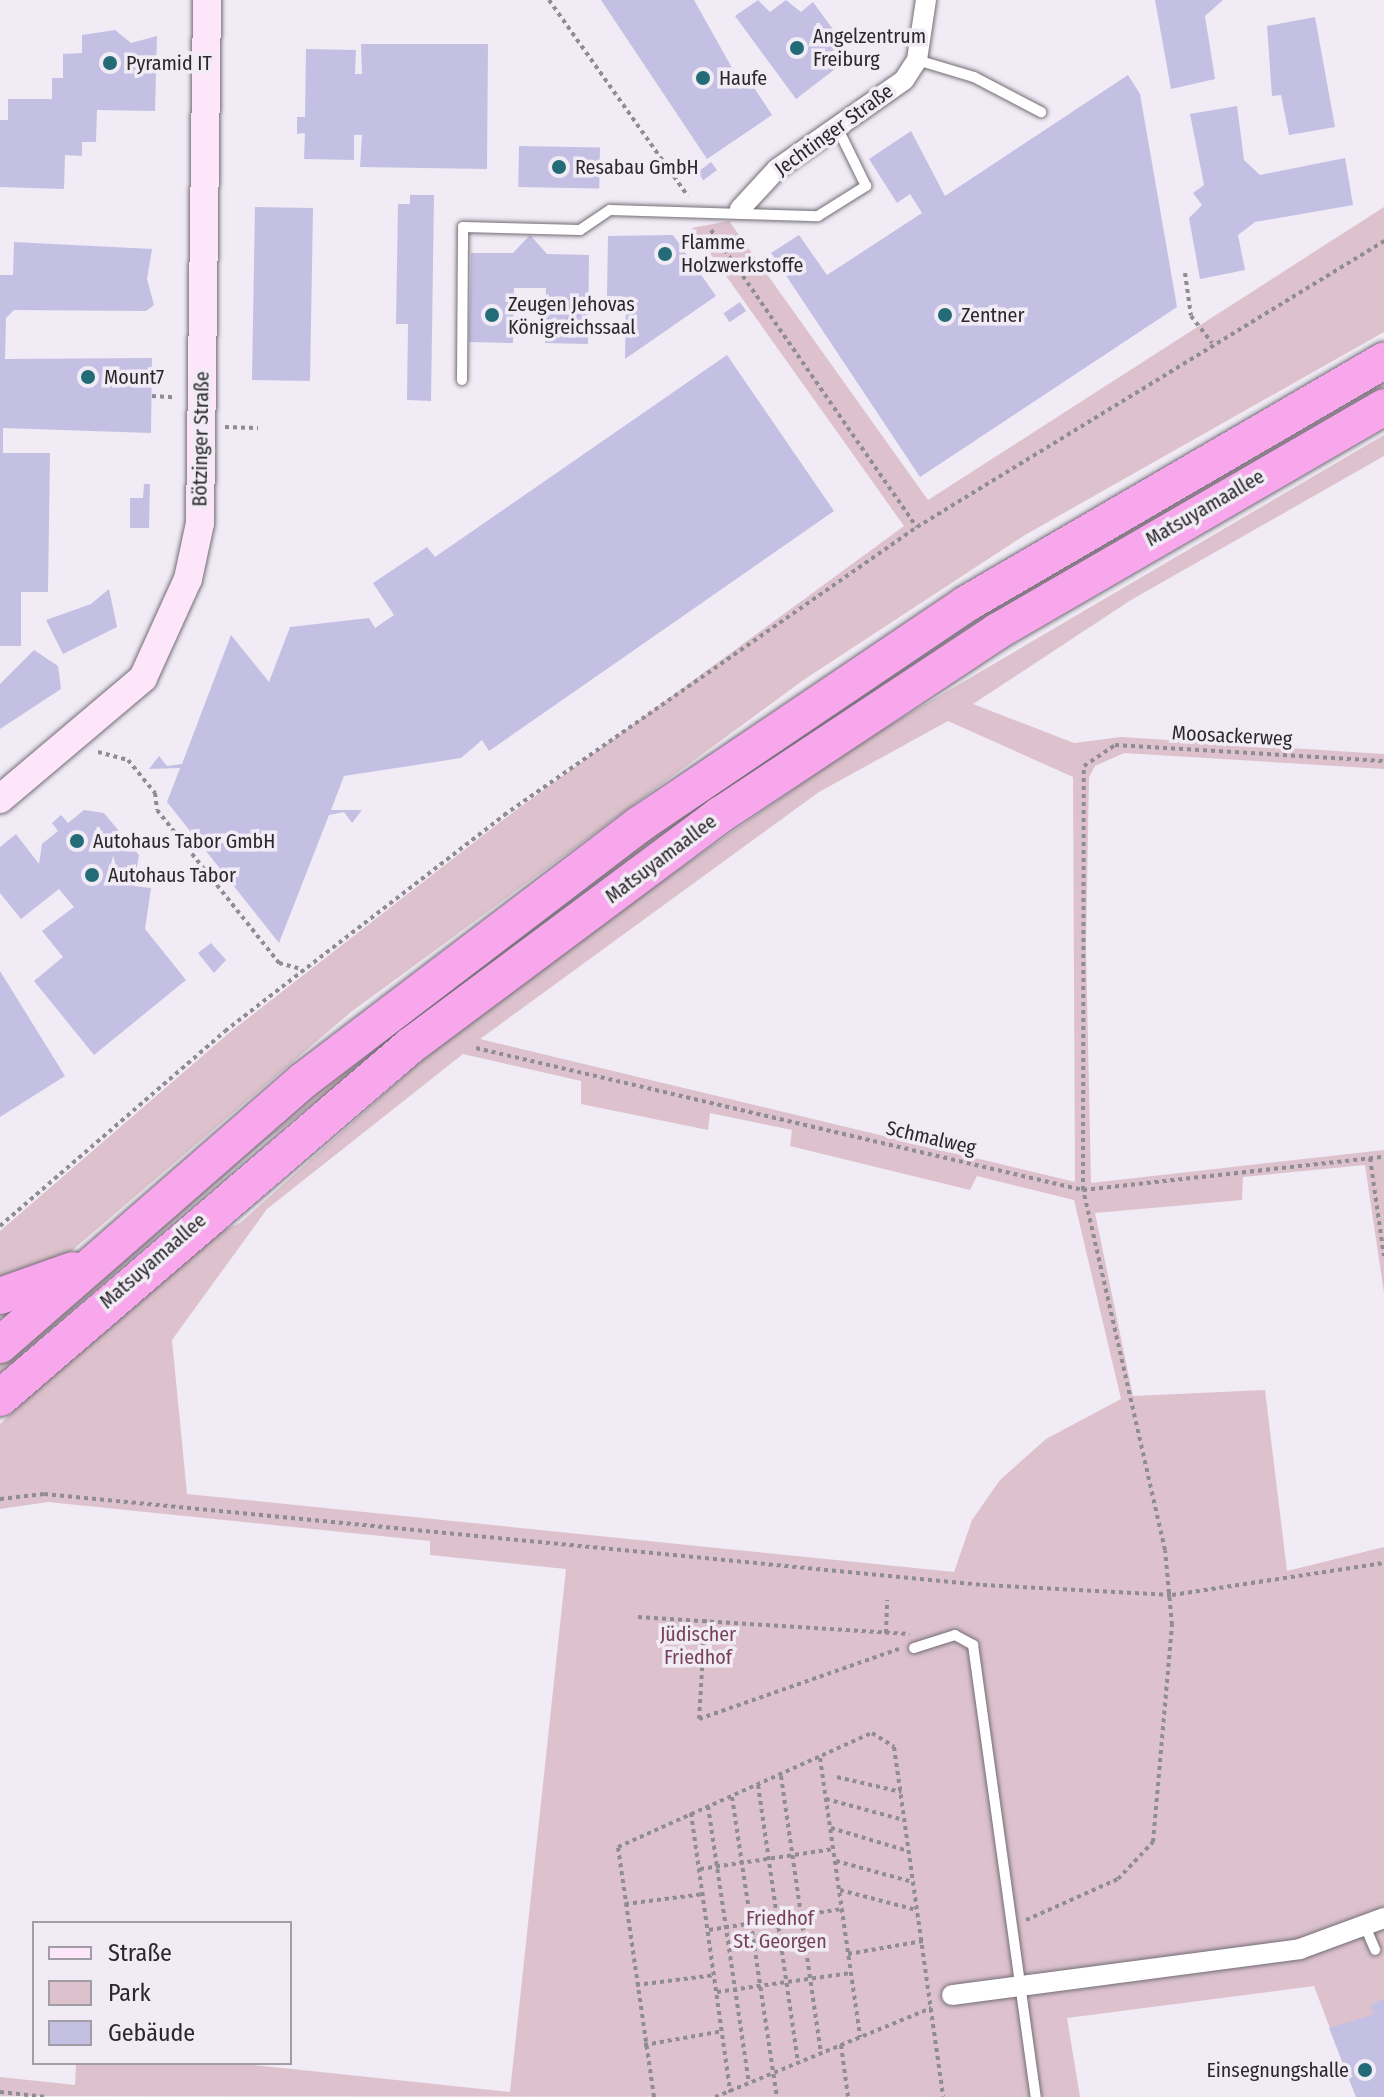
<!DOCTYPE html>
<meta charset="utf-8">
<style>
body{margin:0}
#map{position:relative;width:1384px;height:2097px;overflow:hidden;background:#f0ebf4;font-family:"Fira Sans Condensed",sans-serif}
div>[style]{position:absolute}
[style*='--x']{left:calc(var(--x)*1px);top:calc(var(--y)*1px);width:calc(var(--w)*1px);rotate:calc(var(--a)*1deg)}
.green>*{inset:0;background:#ddc2cd}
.building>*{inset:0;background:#c4c0e3;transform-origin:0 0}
.path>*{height:4px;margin-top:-2px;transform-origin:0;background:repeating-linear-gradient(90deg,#8f8c92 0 4px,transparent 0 8px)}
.roads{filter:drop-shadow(0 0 2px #726d76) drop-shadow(0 0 2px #726d76)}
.lane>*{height:10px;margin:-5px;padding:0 5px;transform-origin:5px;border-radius:5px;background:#fff}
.street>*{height:20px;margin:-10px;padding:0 10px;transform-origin:10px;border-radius:10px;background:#fff}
.secondary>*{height:28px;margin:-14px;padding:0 14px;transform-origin:14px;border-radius:14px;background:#fde5fa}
.highway>*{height:36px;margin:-18px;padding:0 18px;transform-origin:18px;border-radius:18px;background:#f8a7ed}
.dots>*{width:22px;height:22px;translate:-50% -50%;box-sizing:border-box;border:4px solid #f0ebf4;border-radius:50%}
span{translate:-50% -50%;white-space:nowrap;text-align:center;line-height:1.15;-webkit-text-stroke:7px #f0ebf4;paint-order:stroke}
.poi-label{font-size:20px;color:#2a282b}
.left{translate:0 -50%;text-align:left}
.right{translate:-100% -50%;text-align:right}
.street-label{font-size:20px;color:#2a282b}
.park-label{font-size:20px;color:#764159}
.legend{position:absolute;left:32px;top:1921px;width:260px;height:144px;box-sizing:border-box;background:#f0ebf4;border:2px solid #a19da4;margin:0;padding:10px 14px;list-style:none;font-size:24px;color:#2a282b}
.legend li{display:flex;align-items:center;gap:16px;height:40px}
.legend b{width:40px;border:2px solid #a19da4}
</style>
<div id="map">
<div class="green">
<div style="clip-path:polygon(1384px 207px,1384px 332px,1025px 535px,805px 679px,351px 1012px,0 1312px,0 1231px,229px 1033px,508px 816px,904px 526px,692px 228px,729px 221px,928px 500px)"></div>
<div style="clip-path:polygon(1384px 376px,1384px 387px,983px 620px,677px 824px,264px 1142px,0 1373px,0 1361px,261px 1133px,569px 892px,980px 613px)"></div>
<div style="clip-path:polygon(evenodd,1384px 435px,1384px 456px,1131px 600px,973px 704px,1074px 743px,1121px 737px,1384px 754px,1384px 769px,1124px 753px,1095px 766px,1089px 777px,1086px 946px,1091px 1183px,1384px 1150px,1384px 1293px,1365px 1165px,1243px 1177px,1242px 1200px,1095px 1213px,1133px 1396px,1265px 1390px,1287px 1571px,1384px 1547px,1384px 2097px,1356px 2097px,1314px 1986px,1067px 2018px,1080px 2097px,0 2096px,0 2077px,75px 2085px,76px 2063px,236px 2063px,510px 2092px,566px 1569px,430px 1555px,430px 1541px,48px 1502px,0 1509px,0 1424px,191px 1245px,240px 1223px,428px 1055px,606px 920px,864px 740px,1384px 435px,948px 721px,1073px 777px,1075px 1182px,480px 1039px,819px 792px,948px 721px,1384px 435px,463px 1054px,581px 1081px,581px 1104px,708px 1130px,710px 1113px,792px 1130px,790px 1146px,970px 1190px,977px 1176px,1074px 1200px,1121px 1399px,1046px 1439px,1000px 1480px,972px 1520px,954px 1572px,187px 1494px,172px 1340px,267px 1209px,463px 1054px)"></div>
</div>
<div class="building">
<div style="clip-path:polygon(601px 0,694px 0,736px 75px,743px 71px,772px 115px,707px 159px)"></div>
<div style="clip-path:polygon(758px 0,770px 12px,786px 0,801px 12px,813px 2px,843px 43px,830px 53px,839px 66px,796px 99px,735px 16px)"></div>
<div style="clip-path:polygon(1155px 0,1223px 0,1205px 16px,1215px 79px,1171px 89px)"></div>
<div style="clip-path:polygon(1315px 17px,1335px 127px,1289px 135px,1281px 95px,1272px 96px,1267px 26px)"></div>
<div style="clip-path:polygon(115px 30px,131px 43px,157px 36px,155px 111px,97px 110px,96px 142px,82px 142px,82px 156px,65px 155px,64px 189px,0 187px,0 120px,8px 120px,8px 99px,52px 99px,52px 78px,63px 78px,63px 54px,82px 53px,82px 35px)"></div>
<div style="clip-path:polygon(361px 44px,488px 44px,487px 169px,360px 167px,362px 135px,354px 135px,354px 160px,304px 159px,305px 133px,297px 134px,297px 117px,305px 117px,306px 49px,356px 50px,355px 74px,362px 74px)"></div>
<div style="clip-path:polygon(1128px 75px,1140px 94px,1177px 307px,920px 477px,771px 253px,799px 235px,827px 275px,922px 213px,910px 194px,897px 203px,869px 159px,911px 131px,945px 196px)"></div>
<div style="clip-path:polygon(1237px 106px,1244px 160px,1260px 175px,1345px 158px,1353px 205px,1255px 222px,1238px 235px,1245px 270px,1200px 279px,1189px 218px,1202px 205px,1193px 193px,1204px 185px,1190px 114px)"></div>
<div style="left:519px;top:146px;width:81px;height:41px;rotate:1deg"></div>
<div style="left:711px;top:162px;width:10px;height:17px;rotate:53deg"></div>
<div style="clip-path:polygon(410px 195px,434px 195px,431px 401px,407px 400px,408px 324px,396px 324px,398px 204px,410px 204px)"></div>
<div style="left:255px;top:207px;width:58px;height:173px;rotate:1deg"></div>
<div style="clip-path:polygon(530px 235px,547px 254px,589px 255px,588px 344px,545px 343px,546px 288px,514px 288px,513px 343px,469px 342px,471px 253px,513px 253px)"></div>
<div style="clip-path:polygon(673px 235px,716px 296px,625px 359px,626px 297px,607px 296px,608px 236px)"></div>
<div style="clip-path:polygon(14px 242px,152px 249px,147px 279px,154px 305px,146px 311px,14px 310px,6px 318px,5px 359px,152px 358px,151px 433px,3px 428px,3px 453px,50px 453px,48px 592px,21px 592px,21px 646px,0 646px,0 275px,13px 275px)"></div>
<div style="left:740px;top:302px;width:11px;height:20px;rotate:56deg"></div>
<div style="clip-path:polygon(727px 355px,834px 511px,489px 751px,482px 740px,461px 758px,344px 776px,331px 810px,362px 810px,352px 823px,344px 812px,329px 815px,279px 943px,167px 802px,180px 768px,149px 769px,159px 756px,167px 766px,182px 764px,231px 635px,269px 682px,290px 627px,369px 618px,375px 628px,394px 615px,373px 583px,427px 547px,435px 557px)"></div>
<div style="clip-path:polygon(144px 484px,150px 484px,149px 528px,130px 528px,130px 498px,143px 498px)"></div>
<div style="clip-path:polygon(109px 589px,117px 627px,63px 654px,46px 620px,91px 604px)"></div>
<div style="clip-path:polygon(34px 650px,58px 666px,61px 689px,0 729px,0 684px)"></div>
<div style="clip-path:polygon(84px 810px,104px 813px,139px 855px,134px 886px,151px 888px,145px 929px,186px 980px,94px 1055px,34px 981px,63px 957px,42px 931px,74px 907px,59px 889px,21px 919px,0 893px,0 847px,16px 834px,39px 864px,42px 844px,58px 831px,52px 823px,61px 815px,68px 823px)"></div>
<div style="clip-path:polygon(211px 943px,226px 960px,214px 973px,198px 953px)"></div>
<div style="clip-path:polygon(0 971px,65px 1076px,0 1117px)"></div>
<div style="clip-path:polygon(1384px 1999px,1384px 2097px,1356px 2097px,1329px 2028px,1374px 2014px,1370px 2005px)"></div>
</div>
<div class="path">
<div style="--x:549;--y:0;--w:240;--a:54.7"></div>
<div style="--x:711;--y:230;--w:361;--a:55.3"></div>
<div style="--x:1185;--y:273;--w:43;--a:82.1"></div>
<div style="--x:1191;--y:316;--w:34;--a:52"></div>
<div style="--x:152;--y:396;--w:22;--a:3"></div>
<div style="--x:225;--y:427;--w:33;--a:2"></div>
<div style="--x:98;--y:752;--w:31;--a:15"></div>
<div style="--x:128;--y:760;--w:43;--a:50.7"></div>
<div style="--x:155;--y:793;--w:17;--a:83"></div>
<div style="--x:157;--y:810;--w:196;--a:51.4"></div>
<div style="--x:279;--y:963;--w:24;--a:15"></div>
<div style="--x:476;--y:1048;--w:623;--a:13.17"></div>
<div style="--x:1083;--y:1190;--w:303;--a:-6.3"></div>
<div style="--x:1370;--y:1158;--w:99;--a:81.9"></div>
<div style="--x:0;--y:1226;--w:298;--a:-40.9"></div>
<div style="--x:225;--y:1031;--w:353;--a:-37.7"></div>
<div style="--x:504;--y:815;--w:504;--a:-34.89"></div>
<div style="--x:917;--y:527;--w:548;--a:-31.48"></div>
<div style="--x:0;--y:1499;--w:44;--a:-6.5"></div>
<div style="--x:44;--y:1494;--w:943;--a:5.54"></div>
<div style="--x:983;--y:1585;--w:189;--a:3"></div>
<div style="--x:1172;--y:1595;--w:214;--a:-8.6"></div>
<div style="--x:638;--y:1617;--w:272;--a:3.6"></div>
<div style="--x:705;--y:1619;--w:100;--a:93.4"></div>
<div style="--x:699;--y:1719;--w:212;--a:-19.3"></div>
<div style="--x:886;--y:1633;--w:33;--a:-88"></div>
<div style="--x:820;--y:1758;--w:282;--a:81.8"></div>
<div style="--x:781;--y:1776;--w:279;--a:81.8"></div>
<div style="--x:837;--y:1777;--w:66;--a:13.2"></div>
<div style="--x:758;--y:1785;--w:280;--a:81.8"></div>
<div style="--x:732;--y:1797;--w:303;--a:81.5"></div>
<div style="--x:826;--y:1799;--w:81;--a:15.1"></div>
<div style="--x:708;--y:1806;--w:279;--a:81.6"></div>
<div style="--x:691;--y:1813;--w:282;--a:82"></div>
<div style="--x:831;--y:1828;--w:80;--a:16.6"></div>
<div style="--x:836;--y:1861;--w:80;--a:15.3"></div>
<div style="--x:700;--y:1869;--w:135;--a:-8.5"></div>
<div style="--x:840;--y:1890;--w:79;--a:14.7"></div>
<div style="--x:625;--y:1904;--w:80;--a:-7.2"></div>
<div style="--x:1026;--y:1920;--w:101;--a:-24"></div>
<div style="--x:1118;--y:1879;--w:51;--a:-46.6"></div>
<div style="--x:1153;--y:1842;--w:218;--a:-85"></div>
<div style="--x:1172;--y:1625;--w:75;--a:-95.3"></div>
<div style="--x:1165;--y:1550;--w:369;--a:-102.8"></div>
<div style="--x:1083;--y:1190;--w:424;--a:-89.9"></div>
<div style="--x:1084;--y:766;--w:37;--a:-34"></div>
<div style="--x:1115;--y:745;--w:269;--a:3.4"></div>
<div style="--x:709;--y:1930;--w:135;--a:-9"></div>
<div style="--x:848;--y:1954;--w:76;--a:-9.8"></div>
<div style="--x:636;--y:1985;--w:80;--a:-7.2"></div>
<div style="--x:717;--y:1992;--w:135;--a:-8.1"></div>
<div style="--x:644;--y:2045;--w:80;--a:-10"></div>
<div style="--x:841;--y:2045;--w:52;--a:82.3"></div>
<div style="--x:0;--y:2092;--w:47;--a:6.1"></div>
<div style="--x:654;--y:2097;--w:253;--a:-98.2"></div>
<div style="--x:618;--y:1847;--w:278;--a:-24.2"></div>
<div style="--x:872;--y:1733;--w:26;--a:32"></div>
<div style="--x:894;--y:1747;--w:353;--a:82"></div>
<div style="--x:715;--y:2097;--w:234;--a:-22.4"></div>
</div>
<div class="roads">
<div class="lane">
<div style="--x:917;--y:60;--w:59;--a:16.6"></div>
<div style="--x:974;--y:77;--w:76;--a:27.6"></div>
<div style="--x:462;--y:380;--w:153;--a:-89.6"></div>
<div style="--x:463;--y:227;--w:117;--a:1.5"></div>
<div style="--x:580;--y:230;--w:36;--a:-34"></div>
<div style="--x:610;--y:210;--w:208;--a:1.7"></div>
<div style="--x:818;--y:216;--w:57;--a:-32"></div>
<div style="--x:866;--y:186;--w:64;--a:-116.2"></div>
<div style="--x:914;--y:1648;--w:43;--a:-17.6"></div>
<div style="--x:955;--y:1635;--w:21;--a:29"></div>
<div style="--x:973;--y:1645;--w:456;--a:82.1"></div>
<div style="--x:1365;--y:1926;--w:26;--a:67"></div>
</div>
<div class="street">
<div style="--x:740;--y:209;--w:54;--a:-47.2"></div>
<div style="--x:777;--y:169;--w:155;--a:-35"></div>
<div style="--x:904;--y:80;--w:24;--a:-57"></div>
<div style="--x:917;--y:60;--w:61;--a:-81.5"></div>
<div style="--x:952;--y:1995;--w:351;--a:-7.5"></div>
<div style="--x:1300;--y:1949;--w:90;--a:-20.3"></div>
</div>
<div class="secondary">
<div style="--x:0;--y:799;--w:187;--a:-40.2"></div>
<div style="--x:143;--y:678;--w:109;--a:-65.6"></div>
<div style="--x:188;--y:579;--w:57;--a:-77.9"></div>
<div style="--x:200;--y:523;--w:523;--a:-89.23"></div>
</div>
<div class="highway">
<div style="--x:0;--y:1296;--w:77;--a:-19.6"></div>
<div style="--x:0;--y:1345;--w:403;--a:-41.1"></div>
<div style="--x:304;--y:1080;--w:422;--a:-37.3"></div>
<div style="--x:640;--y:824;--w:393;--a:-34"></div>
<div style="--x:966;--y:604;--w:484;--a:-30.2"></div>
<div style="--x:0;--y:1398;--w:540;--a:-40.65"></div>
<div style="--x:410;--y:1046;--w:387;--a:-36.7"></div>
<div style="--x:720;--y:815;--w:333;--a:-33.5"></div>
<div style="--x:998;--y:631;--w:446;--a:-30.1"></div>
</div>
</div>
<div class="dots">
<div style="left:797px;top:48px;background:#236b77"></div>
<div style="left:110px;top:63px;background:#236b77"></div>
<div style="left:703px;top:78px;background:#236b77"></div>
<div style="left:559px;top:167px;background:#236b77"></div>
<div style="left:665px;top:254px;background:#236b77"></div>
<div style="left:492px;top:315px;background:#236b77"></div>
<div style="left:945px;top:315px;background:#236b77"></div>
<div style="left:88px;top:377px;background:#236b77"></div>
<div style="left:77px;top:841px;background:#236b77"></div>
<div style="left:92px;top:875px;background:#236b77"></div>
<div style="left:1365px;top:2070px;background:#236b77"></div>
</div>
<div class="poi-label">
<span class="left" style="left:813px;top:48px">Angelzentrum<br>Freiburg</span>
<span class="left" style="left:126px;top:63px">Pyramid IT</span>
<span class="left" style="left:719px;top:78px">Haufe</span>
<span class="left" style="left:575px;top:167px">Resabau GmbH</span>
<span class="left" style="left:681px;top:254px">Flamme<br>Holzwerkstoffe</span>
<span class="left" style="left:508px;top:316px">Zeugen Jehovas<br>Königreichssaal</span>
<span class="left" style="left:961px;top:315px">Zentner</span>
<span class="left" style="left:104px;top:377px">Mount7</span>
<span class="left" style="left:93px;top:841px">Autohaus Tabor GmbH</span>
<span class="left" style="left:108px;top:875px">Autohaus Tabor</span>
<span class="right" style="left:1349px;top:2070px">Einsegnungshalle</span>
</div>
<div class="street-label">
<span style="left:834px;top:130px;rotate:-36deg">Jechtinger Straße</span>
<span style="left:201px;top:439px;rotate:-89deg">Bötzinger Straße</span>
<span style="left:1205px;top:508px;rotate:-30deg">Matsuyamaallee</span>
<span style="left:1232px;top:736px;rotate:3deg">Moosackerweg</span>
<span style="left:661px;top:859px;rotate:-37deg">Matsuyamaallee</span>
<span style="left:931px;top:1138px;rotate:13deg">Schmalweg</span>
<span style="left:153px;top:1261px;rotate:-41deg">Matsuyamaallee</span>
</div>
<div class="park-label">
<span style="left:698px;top:1646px">Jüdischer<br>Friedhof</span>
<span style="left:780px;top:1930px">Friedhof<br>St. Georgen</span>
</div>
<ul class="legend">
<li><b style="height:10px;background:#fde5fa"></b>Straße</li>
<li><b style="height:22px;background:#ddc2cd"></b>Park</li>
<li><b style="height:22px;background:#c4c0e3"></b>Gebäude</li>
</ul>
</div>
